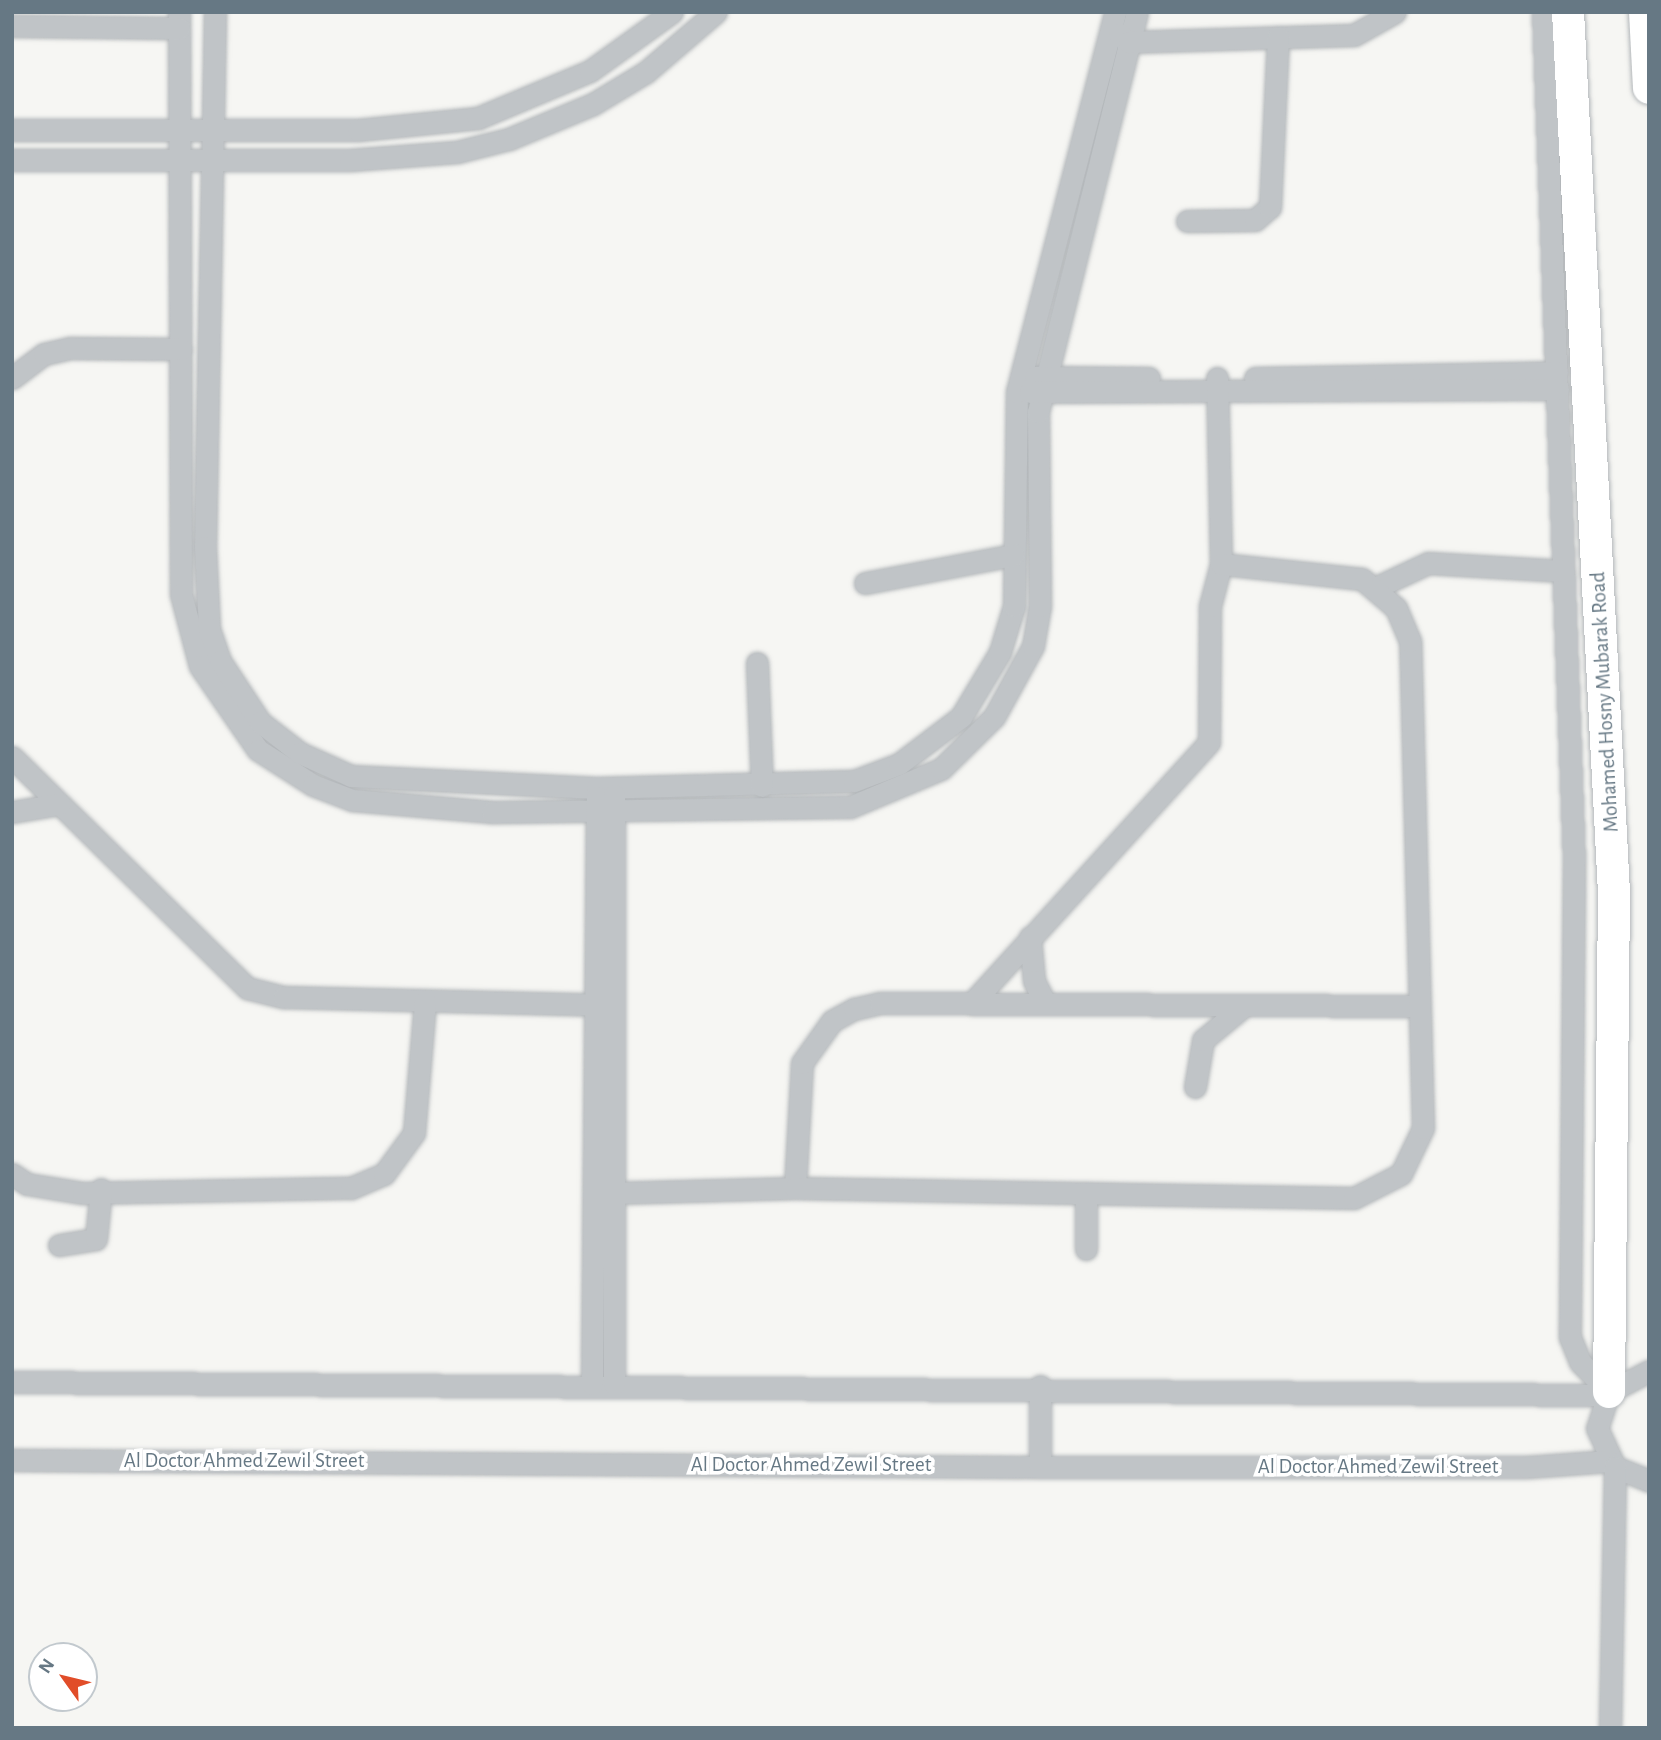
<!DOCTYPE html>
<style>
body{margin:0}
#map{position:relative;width:1661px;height:1740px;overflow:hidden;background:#f6f6f3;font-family:"Alegreya Sans",sans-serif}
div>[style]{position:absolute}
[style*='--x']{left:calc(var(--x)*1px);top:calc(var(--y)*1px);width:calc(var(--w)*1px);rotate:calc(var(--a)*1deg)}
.roads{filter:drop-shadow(0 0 2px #b3b7ba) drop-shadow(0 0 2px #b3b7ba)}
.minor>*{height:21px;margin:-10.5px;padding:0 10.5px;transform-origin:10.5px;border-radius:10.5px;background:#c0c4c7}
.highway>*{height:32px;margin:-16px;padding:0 16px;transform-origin:16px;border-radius:16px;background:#fff}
span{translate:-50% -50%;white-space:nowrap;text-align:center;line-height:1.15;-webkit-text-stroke:7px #fff;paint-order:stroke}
.street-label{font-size:21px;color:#667884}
.frame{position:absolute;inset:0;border:14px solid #667884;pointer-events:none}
.north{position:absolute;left:28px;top:1642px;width:70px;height:70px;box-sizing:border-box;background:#fff;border:2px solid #c2c9ce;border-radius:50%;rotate:304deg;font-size:19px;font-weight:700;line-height:28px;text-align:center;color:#667884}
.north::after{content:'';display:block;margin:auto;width:24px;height:32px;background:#e14d29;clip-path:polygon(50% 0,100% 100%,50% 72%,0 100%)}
</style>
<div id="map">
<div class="roads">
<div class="minor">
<div style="--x:179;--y:12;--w:582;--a:89.8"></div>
<div style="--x:181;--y:594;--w:74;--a:75.2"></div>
<div style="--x:200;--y:666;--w:102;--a:55.4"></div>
<div style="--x:258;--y:750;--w:65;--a:32.5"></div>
<div style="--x:313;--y:785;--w:42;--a:21"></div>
<div style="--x:352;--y:800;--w:141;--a:4.9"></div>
<div style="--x:492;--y:812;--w:358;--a:-0.8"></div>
<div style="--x:850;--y:807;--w:99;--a:-22.7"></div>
<div style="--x:941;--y:769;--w:74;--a:-44.5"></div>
<div style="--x:994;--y:717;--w:81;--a:-61.2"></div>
<div style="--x:1033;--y:646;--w:41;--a:-80.1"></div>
<div style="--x:1040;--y:606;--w:194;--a:-90.6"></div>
<div style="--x:1038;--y:412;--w:412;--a:-76.1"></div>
<div style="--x:215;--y:12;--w:535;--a:91.07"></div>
<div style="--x:205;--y:547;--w:82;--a:87.2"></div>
<div style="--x:209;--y:629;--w:34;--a:71"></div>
<div style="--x:220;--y:661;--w:73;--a:56.7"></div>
<div style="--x:260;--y:722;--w:51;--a:37.8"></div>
<div style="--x:300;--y:753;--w:56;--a:24.3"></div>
<div style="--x:351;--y:776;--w:246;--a:2.8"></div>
<div style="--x:597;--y:788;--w:257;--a:-1.6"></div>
<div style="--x:854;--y:781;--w:48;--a:-20.7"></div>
<div style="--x:899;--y:764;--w:78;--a:-37.2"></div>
<div style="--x:961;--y:717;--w:76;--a:-59"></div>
<div style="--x:1000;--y:652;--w:48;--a:-73.1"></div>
<div style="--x:1014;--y:606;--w:214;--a:-89.2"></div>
<div style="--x:1017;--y:392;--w:392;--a:-75.5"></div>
<div style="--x:1543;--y:12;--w:850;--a:87.91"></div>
<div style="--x:1574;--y:861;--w:476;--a:90.5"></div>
<div style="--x:1570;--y:1337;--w:27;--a:68"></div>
<div style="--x:1580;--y:1362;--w:42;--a:46"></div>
<div style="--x:12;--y:26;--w:167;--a:0.7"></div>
<div style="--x:1119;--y:34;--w:13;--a:39"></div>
<div style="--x:1129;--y:42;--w:225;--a:-1.8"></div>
<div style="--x:1354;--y:35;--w:47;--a:-29.3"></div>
<div style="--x:12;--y:130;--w:346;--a:0"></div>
<div style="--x:358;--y:130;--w:121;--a:-5.7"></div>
<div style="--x:478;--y:118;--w:121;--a:-22.8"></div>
<div style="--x:590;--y:71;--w:101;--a:-35.7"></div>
<div style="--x:12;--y:160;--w:338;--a:0"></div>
<div style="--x:350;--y:160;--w:107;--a:-4.3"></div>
<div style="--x:457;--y:152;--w:54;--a:-14"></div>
<div style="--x:509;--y:139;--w:91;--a:-22.6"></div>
<div style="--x:593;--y:104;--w:62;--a:-31.1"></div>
<div style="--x:646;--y:72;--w:92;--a:-40.6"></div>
<div style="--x:1187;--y:221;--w:68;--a:-0.8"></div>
<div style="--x:1255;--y:220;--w:20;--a:-41"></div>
<div style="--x:1270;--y:207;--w:170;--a:-87.3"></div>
<div style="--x:1035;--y:377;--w:114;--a:0.5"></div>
<div style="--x:12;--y:378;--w:40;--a:-37"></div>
<div style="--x:44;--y:354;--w:27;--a:-13"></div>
<div style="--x:70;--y:348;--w:111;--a:0.5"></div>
<div style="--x:1255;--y:378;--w:302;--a:-1.1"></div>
<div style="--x:1030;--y:392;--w:528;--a:-0.33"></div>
<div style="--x:865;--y:583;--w:151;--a:-10.7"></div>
<div style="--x:1377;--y:587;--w:56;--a:-25.2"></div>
<div style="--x:1428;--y:563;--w:136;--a:3.4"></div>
<div style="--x:757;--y:663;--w:123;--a:87.7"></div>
<div style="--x:12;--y:757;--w:330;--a:44.5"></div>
<div style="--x:247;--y:988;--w:38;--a:14"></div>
<div style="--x:284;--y:997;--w:327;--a:1.4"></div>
<div style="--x:12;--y:812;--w:48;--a:-9.7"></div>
<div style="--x:1030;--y:937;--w:44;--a:84.8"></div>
<div style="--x:1034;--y:981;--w:25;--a:63"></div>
<div style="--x:971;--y:1004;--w:354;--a:-47.7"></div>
<div style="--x:1209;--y:742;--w:136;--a:-89.6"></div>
<div style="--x:1210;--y:606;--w:43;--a:-75.3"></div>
<div style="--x:1221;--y:564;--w:186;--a:-91.2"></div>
<div style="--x:1195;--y:1087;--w:48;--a:-80.3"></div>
<div style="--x:1203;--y:1040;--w:53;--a:-39.7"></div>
<div style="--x:12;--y:1174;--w:18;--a:34"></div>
<div style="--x:27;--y:1184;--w:57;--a:9.1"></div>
<div style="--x:83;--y:1193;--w:268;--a:-1.1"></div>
<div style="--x:351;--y:1188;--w:36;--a:-23"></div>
<div style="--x:384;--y:1174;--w:51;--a:-53.8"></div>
<div style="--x:414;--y:1133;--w:132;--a:-85.2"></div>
<div style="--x:795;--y:1188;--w:125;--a:-86.8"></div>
<div style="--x:802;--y:1063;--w:52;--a:-54.5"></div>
<div style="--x:832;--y:1021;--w:25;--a:-29"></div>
<div style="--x:854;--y:1009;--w:27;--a:-13"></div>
<div style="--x:880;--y:1003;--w:536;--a:0.32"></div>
<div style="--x:614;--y:1193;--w:181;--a:-1.6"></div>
<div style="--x:795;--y:1188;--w:559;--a:1.02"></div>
<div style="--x:1354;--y:1198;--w:53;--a:-27.1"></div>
<div style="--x:1401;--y:1174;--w:51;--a:-64.4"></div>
<div style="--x:1423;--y:1128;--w:487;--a:-91.5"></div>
<div style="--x:1410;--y:641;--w:36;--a:-113"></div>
<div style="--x:1396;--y:608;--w:45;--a:-139.5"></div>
<div style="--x:1362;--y:579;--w:142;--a:-173.9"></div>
<div style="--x:1086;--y:1193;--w:56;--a:90"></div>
<div style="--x:59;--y:1245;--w:37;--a:-9"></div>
<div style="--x:96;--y:1239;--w:50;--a:-84.3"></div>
<div style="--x:1649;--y:1371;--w:45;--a:152.3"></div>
<div style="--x:1609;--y:1392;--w:38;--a:108"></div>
<div style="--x:1597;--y:1428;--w:43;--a:65.2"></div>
<div style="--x:1615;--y:1467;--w:37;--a:22"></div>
<div style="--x:12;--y:1382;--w:1595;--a:0.47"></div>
<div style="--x:592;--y:1384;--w:587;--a:-89.51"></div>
<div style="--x:614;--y:1384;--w:589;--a:-90"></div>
<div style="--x:12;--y:1460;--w:1028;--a:0.39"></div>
<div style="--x:1040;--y:1467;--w:486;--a:0"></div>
<div style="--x:1526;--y:1467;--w:83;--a:-4.1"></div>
<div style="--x:1040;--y:1467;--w:81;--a:-90"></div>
<div style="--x:1610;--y:1728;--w:261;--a:-88.9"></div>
</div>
<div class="highway">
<div style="--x:1568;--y:12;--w:881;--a:87.01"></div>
<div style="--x:1614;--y:892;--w:500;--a:90.57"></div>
<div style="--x:1645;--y:12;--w:76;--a:87"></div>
</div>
</div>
<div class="street-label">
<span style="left:1605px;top:702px;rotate:-93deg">Mohamed Hosny Mubarak Road</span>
<span style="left:244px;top:1461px">Al Doctor Ahmed Zewil Street</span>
<span style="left:811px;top:1465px">Al Doctor Ahmed Zewil Street</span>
<span style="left:1378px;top:1467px">Al Doctor Ahmed Zewil Street</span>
</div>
<div class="frame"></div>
<div class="north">N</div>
</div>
